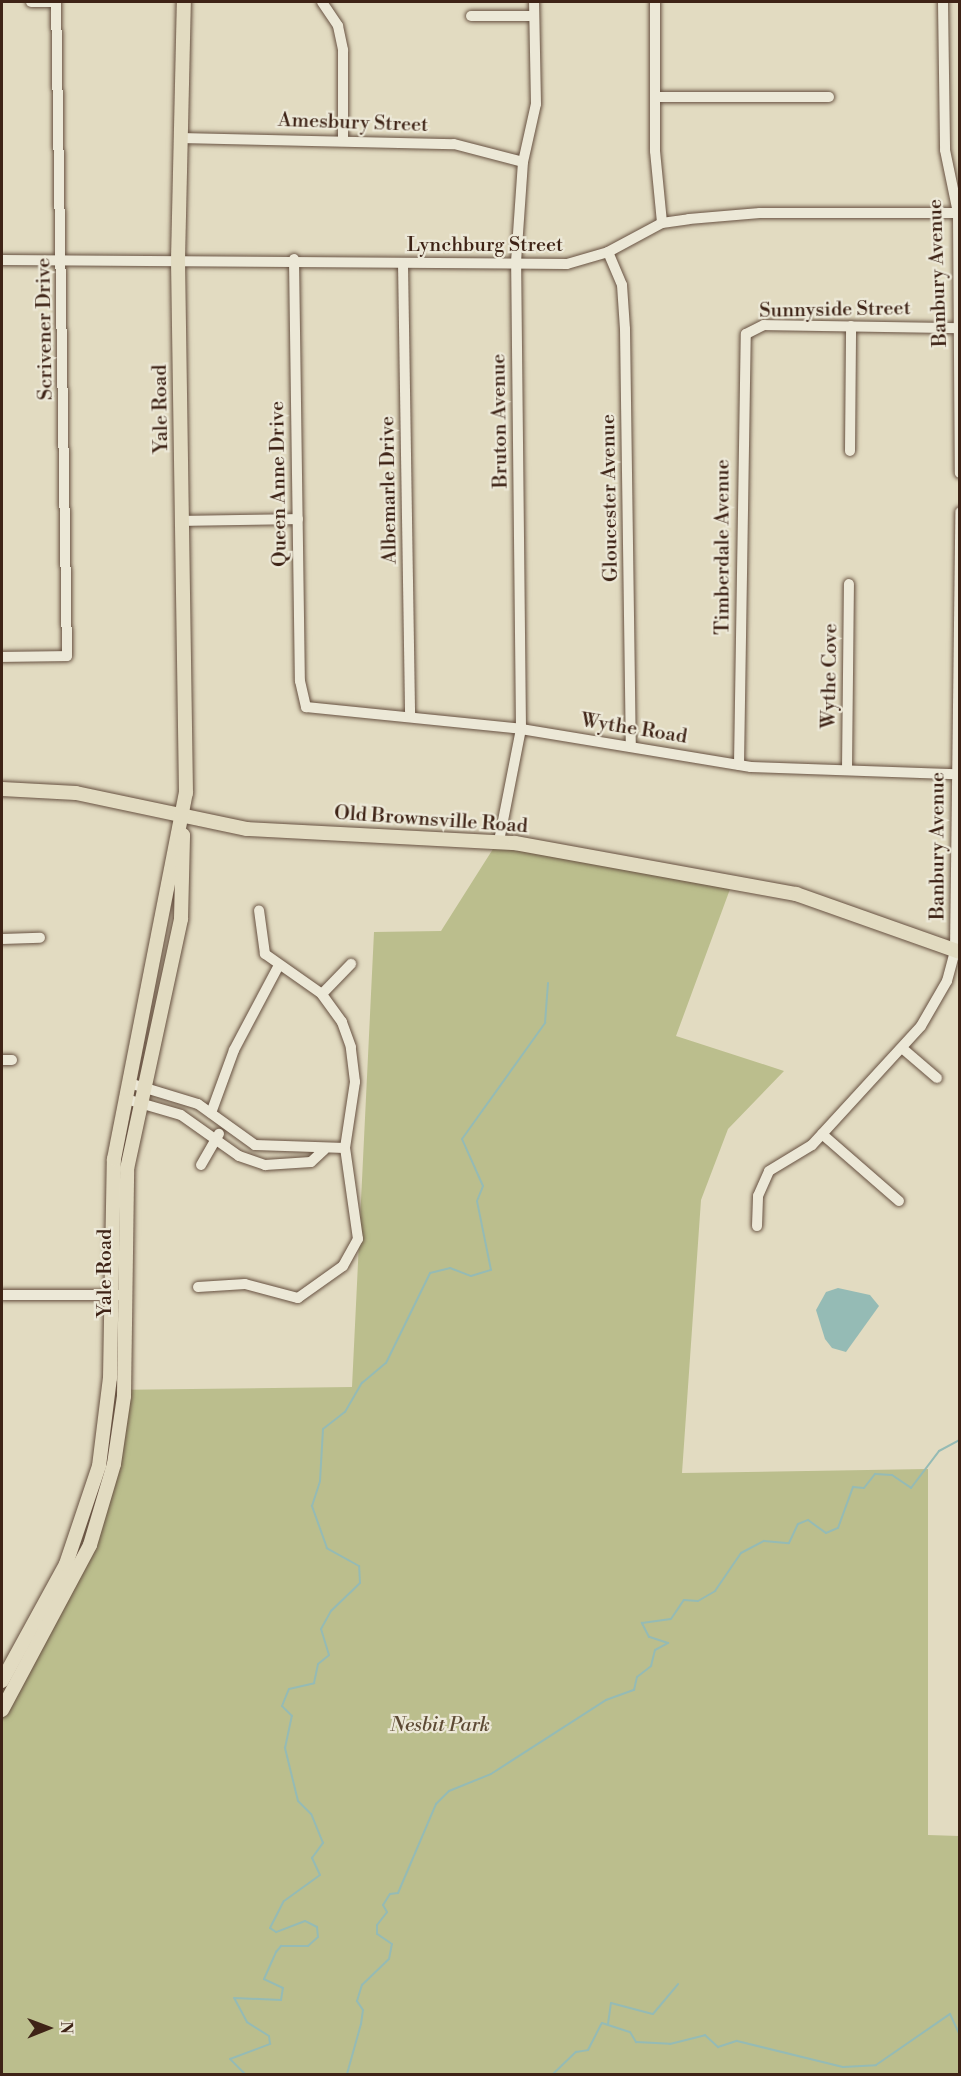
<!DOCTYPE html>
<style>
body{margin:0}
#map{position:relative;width:961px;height:2076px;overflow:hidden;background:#e2dbc1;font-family:"Libre Bodoni",serif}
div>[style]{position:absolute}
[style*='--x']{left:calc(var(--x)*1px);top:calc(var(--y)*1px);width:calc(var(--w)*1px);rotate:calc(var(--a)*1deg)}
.green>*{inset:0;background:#bbbe8d}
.water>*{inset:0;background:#95bbb5}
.stream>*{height:2px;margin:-1px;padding:0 1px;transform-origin:1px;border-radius:1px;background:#95bbb5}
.roads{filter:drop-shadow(0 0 2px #675141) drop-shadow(0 0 2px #675141)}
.minor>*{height:10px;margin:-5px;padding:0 5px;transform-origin:5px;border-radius:5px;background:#ece8d7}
.major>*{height:14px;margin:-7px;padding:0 7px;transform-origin:7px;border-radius:7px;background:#e2dbc1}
span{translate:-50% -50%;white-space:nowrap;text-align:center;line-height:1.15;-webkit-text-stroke:4.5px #ece8d7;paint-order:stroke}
.street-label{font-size:20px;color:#3e2316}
.park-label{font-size:20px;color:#5d4a34;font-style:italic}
.frame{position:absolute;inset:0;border:3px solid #3e2316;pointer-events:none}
.north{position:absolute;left:18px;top:1998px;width:60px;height:60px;-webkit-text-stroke:4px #ece8d7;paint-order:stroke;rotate:89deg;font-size:16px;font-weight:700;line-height:24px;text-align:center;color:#3e2316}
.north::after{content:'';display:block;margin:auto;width:21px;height:27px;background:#3e2316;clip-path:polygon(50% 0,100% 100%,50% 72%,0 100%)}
</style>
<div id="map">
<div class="green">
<div style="clip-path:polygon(498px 841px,733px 881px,676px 1036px,784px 1071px,728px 1129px,701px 1200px,682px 1473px,928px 1469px,928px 1835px,959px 1836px,959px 2074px,2px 2074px,2px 1675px,62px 1568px,85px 1509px,107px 1390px,352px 1387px,374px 932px,441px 931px)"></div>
</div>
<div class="water">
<div style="clip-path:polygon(838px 1288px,870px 1295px,879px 1306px,846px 1352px,832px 1348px,825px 1339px,816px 1310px,826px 1292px)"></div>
</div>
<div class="stream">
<div style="--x:608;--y:2024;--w:21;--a:-82"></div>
<div style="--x:611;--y:2003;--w:43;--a:14.7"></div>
<div style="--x:653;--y:2014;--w:39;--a:-50"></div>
<div style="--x:245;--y:2074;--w:21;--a:-135"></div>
<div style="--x:230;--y:2059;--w:43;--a:-20.6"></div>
<div style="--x:270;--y:2044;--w:8;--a:-97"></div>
<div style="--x:269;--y:2036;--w:26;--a:-148"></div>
<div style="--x:247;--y:2022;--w:27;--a:-118"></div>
<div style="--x:234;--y:1998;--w:47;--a:2.4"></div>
<div style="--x:281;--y:2000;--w:12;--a:-81"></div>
<div style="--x:283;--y:1988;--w:21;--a:-155"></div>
<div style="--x:264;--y:1979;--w:30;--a:-66"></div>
<div style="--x:276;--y:1952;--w:8;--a:-50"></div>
<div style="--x:281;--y:1946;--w:27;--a:0"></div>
<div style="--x:308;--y:1946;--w:13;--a:-42"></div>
<div style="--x:318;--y:1937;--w:10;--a:-96"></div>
<div style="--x:317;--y:1927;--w:13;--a:-153"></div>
<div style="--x:305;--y:1921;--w:31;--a:159"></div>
<div style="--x:276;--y:1932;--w:7;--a:-146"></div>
<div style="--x:270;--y:1928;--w:30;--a:-63"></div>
<div style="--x:284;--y:1901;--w:44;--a:-35.8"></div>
<div style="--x:320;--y:1875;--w:19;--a:-115"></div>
<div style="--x:312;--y:1858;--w:19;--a:-54"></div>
<div style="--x:323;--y:1843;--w:31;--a:-112"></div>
<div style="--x:311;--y:1814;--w:18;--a:-135"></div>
<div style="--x:298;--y:1801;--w:55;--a:-103.8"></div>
<div style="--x:285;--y:1748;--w:33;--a:-78"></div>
<div style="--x:292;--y:1716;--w:14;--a:-135"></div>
<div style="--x:282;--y:1706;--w:18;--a:-68"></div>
<div style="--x:289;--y:1689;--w:26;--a:-13"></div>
<div style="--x:314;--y:1683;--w:19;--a:-78"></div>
<div style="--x:318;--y:1664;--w:14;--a:-39"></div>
<div style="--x:329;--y:1655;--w:27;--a:-107"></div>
<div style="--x:321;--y:1629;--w:21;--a:-61"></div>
<div style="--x:331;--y:1611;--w:40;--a:-44"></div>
<div style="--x:360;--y:1583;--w:17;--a:-93"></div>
<div style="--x:359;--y:1566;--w:37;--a:-151"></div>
<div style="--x:327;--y:1548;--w:45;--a:-109.7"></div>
<div style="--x:312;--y:1506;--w:26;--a:-72"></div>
<div style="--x:320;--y:1481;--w:52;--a:-86.7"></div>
<div style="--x:323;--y:1429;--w:28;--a:-38"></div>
<div style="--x:345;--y:1412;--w:34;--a:-60"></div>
<div style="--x:362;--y:1383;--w:31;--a:-40"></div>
<div style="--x:386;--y:1363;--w:100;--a:-63.9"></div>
<div style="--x:430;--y:1273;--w:21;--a:-14"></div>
<div style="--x:450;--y:1268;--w:22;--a:21"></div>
<div style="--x:471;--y:1276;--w:21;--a:-17"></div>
<div style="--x:491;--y:1270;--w:70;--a:-101.5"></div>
<div style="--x:477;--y:1201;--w:16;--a:-68"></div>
<div style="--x:483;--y:1186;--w:51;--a:-114.1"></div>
<div style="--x:462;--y:1139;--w:143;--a:-54.4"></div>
<div style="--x:545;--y:1023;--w:40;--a:-85.7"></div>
<div style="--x:347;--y:2074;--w:52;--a:-74.4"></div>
<div style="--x:361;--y:2024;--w:14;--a:-82"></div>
<div style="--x:363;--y:2010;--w:11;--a:-124"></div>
<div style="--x:357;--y:2001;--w:17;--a:-73"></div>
<div style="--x:362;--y:1985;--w:37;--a:-44"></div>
<div style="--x:389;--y:1959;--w:15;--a:-79"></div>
<div style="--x:392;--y:1944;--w:18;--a:-146"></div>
<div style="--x:377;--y:1934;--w:9;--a:-90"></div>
<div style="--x:377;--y:1925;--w:16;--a:-52"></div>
<div style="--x:387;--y:1912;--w:8;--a:-120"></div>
<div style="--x:383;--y:1905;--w:13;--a:-58"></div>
<div style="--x:390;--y:1894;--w:8;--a:-7"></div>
<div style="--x:398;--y:1893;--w:97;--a:-66.9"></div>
<div style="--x:436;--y:1804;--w:18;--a:-45"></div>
<div style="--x:449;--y:1791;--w:45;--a:-22"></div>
<div style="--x:491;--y:1774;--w:137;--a:-32.8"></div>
<div style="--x:606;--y:1700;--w:30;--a:-20"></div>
<div style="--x:634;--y:1690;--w:13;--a:-77"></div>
<div style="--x:637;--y:1677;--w:18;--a:-38"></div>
<div style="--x:651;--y:1666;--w:16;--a:-76"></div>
<div style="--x:655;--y:1650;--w:15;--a:-28"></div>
<div style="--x:668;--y:1643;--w:20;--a:-162"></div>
<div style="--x:649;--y:1637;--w:16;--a:-117"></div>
<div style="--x:642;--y:1623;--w:29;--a:-8"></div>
<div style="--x:671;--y:1619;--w:23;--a:-56"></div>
<div style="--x:684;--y:1600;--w:14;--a:4"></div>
<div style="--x:698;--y:1601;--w:20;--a:-30"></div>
<div style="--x:715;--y:1591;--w:46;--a:-55.6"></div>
<div style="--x:741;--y:1553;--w:26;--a:-28"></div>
<div style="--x:764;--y:1541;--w:25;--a:5"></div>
<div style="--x:789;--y:1543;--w:21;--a:-65"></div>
<div style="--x:798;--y:1524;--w:11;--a:-22"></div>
<div style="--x:808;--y:1520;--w:22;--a:36"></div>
<div style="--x:826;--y:1533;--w:13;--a:-23"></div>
<div style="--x:838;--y:1528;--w:44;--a:-69.9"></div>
<div style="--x:853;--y:1487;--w:11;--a:5"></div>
<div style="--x:864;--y:1488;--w:18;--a:-52"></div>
<div style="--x:875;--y:1474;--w:17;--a:3"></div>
<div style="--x:892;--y:1475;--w:23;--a:34"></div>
<div style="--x:911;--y:1488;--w:46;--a:-52.9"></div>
<div style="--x:939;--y:1451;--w:24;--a:-28"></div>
<div style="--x:553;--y:2074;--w:32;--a:-44"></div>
<div style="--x:576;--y:2052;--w:12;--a:-9"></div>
<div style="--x:588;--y:2050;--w:30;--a:-63"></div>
<div style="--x:602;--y:2023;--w:29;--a:18"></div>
<div style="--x:630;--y:2032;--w:12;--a:59"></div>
<div style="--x:636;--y:2042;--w:34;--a:3"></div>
<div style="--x:670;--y:2044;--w:36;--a:-14"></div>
<div style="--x:705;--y:2035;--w:18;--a:43"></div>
<div style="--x:718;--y:2047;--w:20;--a:-18"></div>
<div style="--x:737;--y:2041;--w:109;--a:13.8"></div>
<div style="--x:843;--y:2067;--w:33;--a:-3"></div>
<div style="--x:876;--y:2065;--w:90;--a:-34.6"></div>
<div style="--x:950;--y:2014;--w:23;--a:65"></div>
</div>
<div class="roads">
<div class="minor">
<div style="--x:31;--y:2;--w:25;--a:0"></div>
<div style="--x:322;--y:2;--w:29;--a:56"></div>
<div style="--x:338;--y:26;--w:25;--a:78"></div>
<div style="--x:343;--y:50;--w:88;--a:90"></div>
<div style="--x:655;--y:2;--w:149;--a:90"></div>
<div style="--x:655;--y:151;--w:72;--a:84.4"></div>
<div style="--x:943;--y:2;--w:148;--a:89.2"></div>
<div style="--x:945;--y:150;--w:64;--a:78.3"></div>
<div style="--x:958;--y:213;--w:260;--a:89.6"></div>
<div style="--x:471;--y:16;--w:63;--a:0"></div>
<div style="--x:655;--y:97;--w:174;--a:0"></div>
<div style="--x:180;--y:138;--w:274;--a:1.3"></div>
<div style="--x:454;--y:144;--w:71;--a:14.6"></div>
<div style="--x:608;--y:252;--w:36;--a:67"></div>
<div style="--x:622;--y:285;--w:44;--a:86.1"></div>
<div style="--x:625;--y:329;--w:418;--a:89.2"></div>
<div style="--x:294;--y:259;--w:422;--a:89.2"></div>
<div style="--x:300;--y:681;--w:27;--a:77"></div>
<div style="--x:306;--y:707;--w:216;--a:5.8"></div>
<div style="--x:521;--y:729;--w:233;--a:9.4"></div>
<div style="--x:751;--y:767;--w:205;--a:2"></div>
<div style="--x:2;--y:260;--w:565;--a:0.41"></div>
<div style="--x:567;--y:264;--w:43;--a:-16.3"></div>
<div style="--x:608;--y:252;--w:61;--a:-28.2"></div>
<div style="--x:662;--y:223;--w:27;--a:-8"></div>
<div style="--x:689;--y:219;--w:71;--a:-4.8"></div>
<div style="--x:760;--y:213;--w:200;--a:0"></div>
<div style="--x:403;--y:263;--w:454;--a:89.1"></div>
<div style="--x:850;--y:451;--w:125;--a:-89.5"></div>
<div style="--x:182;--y:521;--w:116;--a:-1"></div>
<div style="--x:2;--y:657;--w:65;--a:-0.9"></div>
<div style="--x:67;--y:656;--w:654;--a:-90.96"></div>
<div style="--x:739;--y:765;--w:431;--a:-89.1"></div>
<div style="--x:746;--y:334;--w:20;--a:-27"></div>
<div style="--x:764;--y:325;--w:194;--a:0.9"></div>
<div style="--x:847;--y:770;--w:186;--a:-89.4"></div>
<div style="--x:499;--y:841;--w:114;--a:-78.9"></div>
<div style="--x:521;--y:729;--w:467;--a:-90.6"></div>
<div style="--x:516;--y:262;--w:100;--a:-86"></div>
<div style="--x:523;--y:162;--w:59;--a:-77.4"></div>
<div style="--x:536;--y:104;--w:102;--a:-91.1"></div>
<div style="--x:2;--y:939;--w:38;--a:-2"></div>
<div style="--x:322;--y:994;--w:42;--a:-46"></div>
<div style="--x:902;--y:1048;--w:46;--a:40.6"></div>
<div style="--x:2;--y:1060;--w:10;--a:0"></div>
<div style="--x:129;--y:1083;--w:72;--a:16.9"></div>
<div style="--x:198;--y:1104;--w:70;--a:35.7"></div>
<div style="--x:255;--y:1145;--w:90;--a:1.9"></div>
<div style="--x:126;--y:1099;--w:57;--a:16.2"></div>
<div style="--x:181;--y:1115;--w:71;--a:35.3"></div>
<div style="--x:239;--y:1156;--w:28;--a:19"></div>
<div style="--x:265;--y:1165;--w:46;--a:-3.7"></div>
<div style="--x:311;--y:1162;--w:18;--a:-43"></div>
<div style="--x:211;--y:1113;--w:67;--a:-69.9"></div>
<div style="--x:234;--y:1050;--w:94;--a:-62.1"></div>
<div style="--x:822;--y:1134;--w:102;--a:41"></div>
<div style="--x:201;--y:1165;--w:36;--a:-60"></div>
<div style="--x:757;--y:1226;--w:30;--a:-88"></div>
<div style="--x:758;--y:1196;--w:27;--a:-66"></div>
<div style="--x:769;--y:1171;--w:50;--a:-31.2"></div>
<div style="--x:812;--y:1145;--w:161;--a:-47.5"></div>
<div style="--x:921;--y:1026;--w:52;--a:-60"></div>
<div style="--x:947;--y:981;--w:30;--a:-75"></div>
<div style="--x:955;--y:952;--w:440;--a:-89.3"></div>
<div style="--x:198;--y:1287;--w:47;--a:-3.7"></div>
<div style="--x:245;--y:1284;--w:55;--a:14.8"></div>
<div style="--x:298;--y:1298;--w:55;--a:-35.4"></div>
<div style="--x:343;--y:1266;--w:31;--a:-61"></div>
<div style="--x:358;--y:1239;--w:92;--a:-98.1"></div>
<div style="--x:345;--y:1148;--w:67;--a:-81.4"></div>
<div style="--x:355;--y:1082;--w:35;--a:-97"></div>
<div style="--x:351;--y:1047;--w:27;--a:-110"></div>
<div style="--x:342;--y:1022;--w:34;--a:-126"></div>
<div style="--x:322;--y:994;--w:70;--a:-144.9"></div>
<div style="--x:265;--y:954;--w:44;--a:-97.8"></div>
<div style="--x:2;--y:1295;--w:122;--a:0"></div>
</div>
<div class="major">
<div style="--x:2;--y:789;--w:74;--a:3.1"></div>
<div style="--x:76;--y:793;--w:175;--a:11.9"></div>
<div style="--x:247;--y:829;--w:268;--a:3"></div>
<div style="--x:515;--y:843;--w:286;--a:10.3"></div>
<div style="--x:796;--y:894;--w:174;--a:19.5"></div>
<div style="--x:2;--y:1681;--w:133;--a:-61.3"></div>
<div style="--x:66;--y:1564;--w:103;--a:-71.4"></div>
<div style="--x:99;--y:1466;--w:89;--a:-82.9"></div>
<div style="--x:110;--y:1378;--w:219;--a:-89"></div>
<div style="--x:114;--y:1159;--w:373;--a:-78.9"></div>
<div style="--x:186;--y:793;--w:533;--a:-90.86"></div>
<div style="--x:178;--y:260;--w:258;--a:-88.7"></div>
<div style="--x:2;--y:1710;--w:187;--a:-61.9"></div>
<div style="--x:90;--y:1545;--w:84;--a:-73.5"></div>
<div style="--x:114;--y:1464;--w:69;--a:-81.6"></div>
<div style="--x:124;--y:1396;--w:227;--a:-89.2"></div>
<div style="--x:127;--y:1169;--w:256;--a:-77.8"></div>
<div style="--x:181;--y:919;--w:84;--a:-88.6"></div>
</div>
</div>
<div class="street-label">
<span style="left:353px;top:123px;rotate:2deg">Amesbury Street</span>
<span style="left:485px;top:245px">Lynchburg Street</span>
<span style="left:938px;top:273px;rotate:-92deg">Banbury Avenue</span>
<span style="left:835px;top:310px;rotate:-1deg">Sunnyside Street</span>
<span style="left:45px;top:329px;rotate:-91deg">Scrivener Drive</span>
<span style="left:161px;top:409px;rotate:-91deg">Yale Road</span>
<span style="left:500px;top:421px;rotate:-91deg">Bruton Avenue</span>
<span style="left:279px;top:484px;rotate:-91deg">Queen Anne Drive</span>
<span style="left:389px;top:490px;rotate:-91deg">Albemarle Drive</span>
<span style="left:610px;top:498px;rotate:-91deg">Gloucester Avenue</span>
<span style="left:723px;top:547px;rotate:-90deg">Timberdale Avenue</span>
<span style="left:830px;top:676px;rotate:-89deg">Wythe Cove</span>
<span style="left:634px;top:729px;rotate:9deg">Wythe Road</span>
<span style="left:431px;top:820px;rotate:4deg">Old Brownsville Road</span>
<span style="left:938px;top:846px;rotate:-90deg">Banbury Avenue</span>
<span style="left:105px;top:1273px;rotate:-90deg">Yale Road</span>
</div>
<div class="park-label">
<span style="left:440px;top:1725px">Nesbit Park</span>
</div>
<div class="frame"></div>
<div class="north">N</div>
</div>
